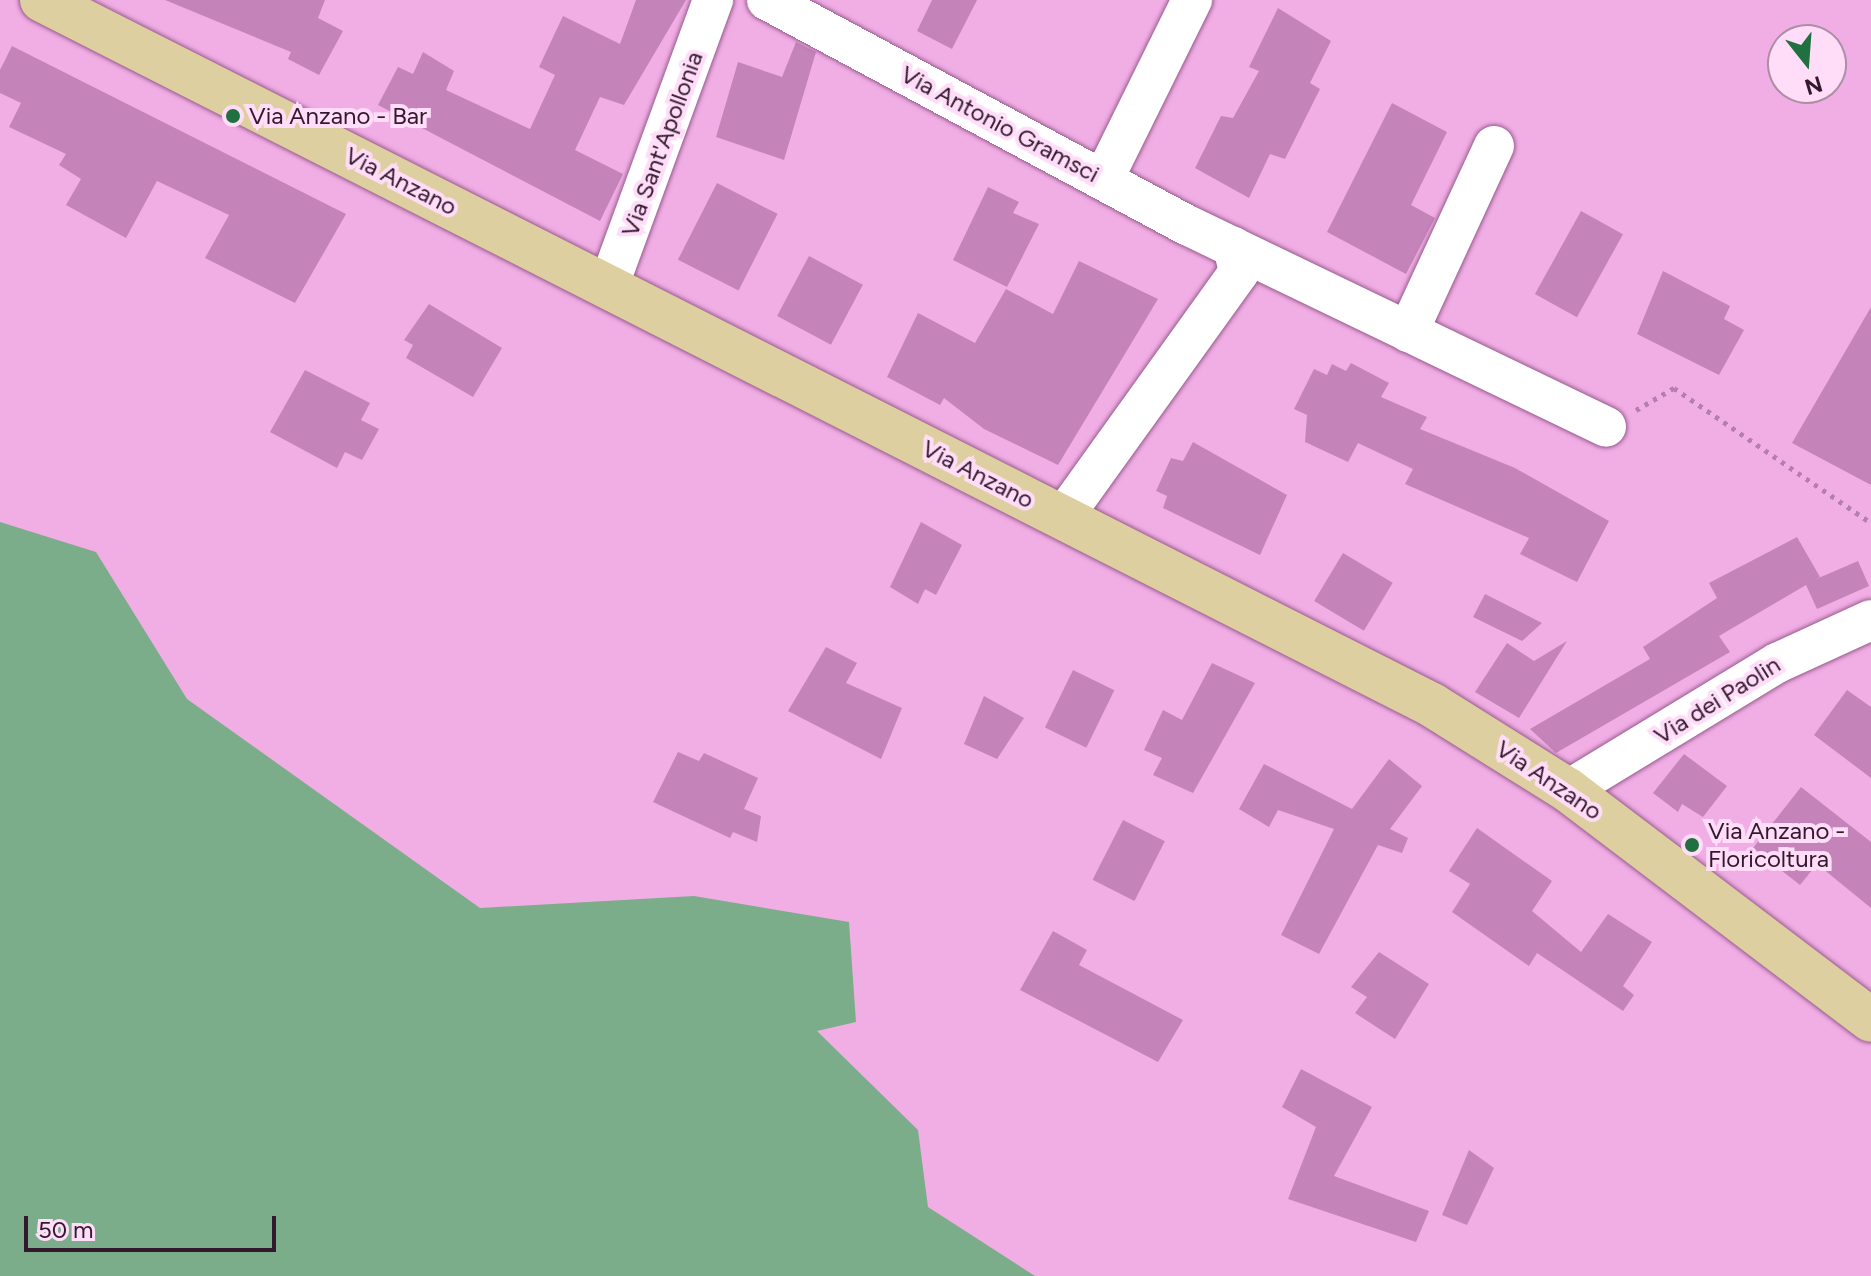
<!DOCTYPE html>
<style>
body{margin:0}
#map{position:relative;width:1871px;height:1276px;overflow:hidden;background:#f1aee5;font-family:Figtree,sans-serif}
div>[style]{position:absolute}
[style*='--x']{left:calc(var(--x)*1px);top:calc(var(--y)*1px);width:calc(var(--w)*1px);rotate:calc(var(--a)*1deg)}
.green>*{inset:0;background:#7cad8a}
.building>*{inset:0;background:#c484b9;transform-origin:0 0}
.path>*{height:5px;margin-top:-2.5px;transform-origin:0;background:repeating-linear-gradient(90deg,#b57fab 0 4px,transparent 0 10px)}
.roads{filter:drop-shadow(0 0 2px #975b8d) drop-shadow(0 0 2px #975b8d)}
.minor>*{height:40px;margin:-20px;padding:0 20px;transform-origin:20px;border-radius:20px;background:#fff}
.major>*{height:44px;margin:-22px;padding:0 22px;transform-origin:22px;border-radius:22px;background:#ddcfa0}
.dots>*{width:22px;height:22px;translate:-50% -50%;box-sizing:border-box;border:4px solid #ffdcf7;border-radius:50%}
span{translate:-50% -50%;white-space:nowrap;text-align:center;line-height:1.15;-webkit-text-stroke:8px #ffdcf7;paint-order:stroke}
.poi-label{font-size:24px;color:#32192e}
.left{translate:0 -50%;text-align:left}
.street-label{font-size:24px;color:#32192e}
.north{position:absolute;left:1767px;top:24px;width:80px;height:80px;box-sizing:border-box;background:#ffdcf7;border:2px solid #ad8ea7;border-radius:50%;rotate:163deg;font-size:22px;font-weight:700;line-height:32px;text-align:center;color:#32192e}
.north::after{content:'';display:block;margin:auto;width:28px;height:36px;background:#207040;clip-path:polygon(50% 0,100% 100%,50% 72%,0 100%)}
.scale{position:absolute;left:24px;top:1216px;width:252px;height:36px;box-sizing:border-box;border:4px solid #32192e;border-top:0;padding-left:10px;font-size:24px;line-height:28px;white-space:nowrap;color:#32192e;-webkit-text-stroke:6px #ffdcf7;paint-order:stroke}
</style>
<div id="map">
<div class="green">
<div style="clip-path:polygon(0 522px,96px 552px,187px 699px,480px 908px,694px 896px,849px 922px,856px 1022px,817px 1031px,918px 1130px,928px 1207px,1035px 1276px,0 1276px)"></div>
</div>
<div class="building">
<div style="clip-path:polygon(165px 0,325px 0,318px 18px,343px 31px,319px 75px,288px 59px,291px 52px)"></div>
<div style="clip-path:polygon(636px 0,686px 0,624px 105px,600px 97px,575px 150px,623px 174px,600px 221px,378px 105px,398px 67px,413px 74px,423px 52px,454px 71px,446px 90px,530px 129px,555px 75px,539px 67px,563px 16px,620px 44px)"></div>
<div style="clip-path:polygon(932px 0,977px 0,952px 49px,917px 31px)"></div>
<div style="clip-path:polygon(1278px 8px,1331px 41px,1310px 83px,1320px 89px,1285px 159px,1270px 154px,1249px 198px,1195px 168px,1221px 116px,1233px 118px,1259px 71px,1249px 67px)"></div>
<div style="clip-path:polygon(796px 42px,816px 52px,784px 160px,716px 137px,738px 62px,782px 77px)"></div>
<div style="clip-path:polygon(12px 46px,346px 214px,295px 303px,205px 258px,229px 215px,157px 181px,126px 238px,66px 205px,81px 179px,59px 165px,66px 154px,9px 127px,21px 103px,0 93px,0 70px)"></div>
<div style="clip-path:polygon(1392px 103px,1447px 132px,1411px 205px,1435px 218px,1406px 274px,1327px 232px)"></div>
<div style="left:717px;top:183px;width:68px;height:86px;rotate:27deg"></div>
<div style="clip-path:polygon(988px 187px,1019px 202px,1013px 213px,1039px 224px,1007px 287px,953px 260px)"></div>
<div style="left:1581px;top:211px;width:48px;height:95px;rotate:29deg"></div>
<div style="left:809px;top:256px;width:61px;height:68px;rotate:28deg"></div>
<div style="clip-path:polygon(1079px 261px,1158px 299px,1058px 465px,984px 429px,944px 398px,940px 405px,887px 377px,918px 313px,975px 343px,1006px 289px,1053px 314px)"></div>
<div style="clip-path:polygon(1663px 271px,1730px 306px,1724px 319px,1744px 330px,1719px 375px,1637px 334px)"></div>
<div style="clip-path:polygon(429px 304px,502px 348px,473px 397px,406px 358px,413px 345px,404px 340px)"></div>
<div style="clip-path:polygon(1871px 307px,1871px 485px,1792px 443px)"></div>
<div style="clip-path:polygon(1351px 363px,1389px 383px,1381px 397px,1427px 417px,1420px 429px,1515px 468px,1609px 521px,1577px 582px,1520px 554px,1529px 538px,1405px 484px,1413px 469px,1358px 443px,1348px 462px,1305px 442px,1307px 415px,1294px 409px,1314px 369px,1327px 375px,1332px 364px,1346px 371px)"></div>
<div style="clip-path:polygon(305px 370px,370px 403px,361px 420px,379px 429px,362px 460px,345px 452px,337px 468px,270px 432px)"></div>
<div style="clip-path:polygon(1193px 442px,1287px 495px,1260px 555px,1163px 508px,1167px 496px,1156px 491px,1171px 458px,1183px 461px)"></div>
<div style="clip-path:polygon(921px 522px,962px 545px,936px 595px,925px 589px,918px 604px,890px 587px)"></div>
<div style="clip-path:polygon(1797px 537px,1820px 577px,1814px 580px,1858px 561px,1869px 586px,1817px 609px,1806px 585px,1719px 636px,1730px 652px,1556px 753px,1530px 729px,1650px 659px,1643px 647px,1717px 598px,1709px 583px)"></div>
<div style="left:1343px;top:553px;width:58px;height:56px;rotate:31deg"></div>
<div style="clip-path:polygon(1485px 594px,1542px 623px,1522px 641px,1473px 617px)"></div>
<div style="clip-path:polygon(1567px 641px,1519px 718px,1475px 692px,1507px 643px,1534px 661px)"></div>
<div style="clip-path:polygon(826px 647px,857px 663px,846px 683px,902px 708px,881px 759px,788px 711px)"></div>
<div style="clip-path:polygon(1212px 663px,1255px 683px,1193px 793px,1153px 775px,1162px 758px,1144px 750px,1163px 710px,1182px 720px)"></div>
<div style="left:1073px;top:670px;width:46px;height:64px;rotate:26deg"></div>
<div style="clip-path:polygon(1847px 690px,1871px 707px,1871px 778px,1814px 735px)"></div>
<div style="clip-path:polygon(984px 696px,1024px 718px,997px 759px,964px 744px)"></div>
<div style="clip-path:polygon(678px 752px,699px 761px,704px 753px,758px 778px,744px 809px,761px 816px,757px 842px,733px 832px,730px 838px,653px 802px)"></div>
<div style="clip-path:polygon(1684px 754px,1727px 786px,1703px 817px,1682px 804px,1678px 812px,1653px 793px)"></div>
<div style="clip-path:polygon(1389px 759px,1422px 786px,1390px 829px,1408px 838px,1402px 853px,1378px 845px,1319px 954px,1281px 935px,1334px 829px,1278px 810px,1269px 827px,1239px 809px,1264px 764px,1352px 809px)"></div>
<div style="clip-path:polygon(1801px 787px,1871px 842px,1871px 908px,1817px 864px,1800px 885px,1753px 848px)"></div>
<div style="left:1123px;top:820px;width:47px;height:67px;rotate:27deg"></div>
<div style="clip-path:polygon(1477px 828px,1552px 881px,1532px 911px,1581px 952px,1608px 914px,1652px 942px,1623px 986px,1634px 995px,1623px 1011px,1537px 953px,1529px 966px,1452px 912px,1470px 884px,1449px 871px)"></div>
<div style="clip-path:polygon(1053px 931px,1087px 950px,1079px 965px,1183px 1020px,1158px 1062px,1020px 990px)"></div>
<div style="clip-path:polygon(1379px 952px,1429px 984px,1395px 1039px,1355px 1013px,1367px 997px,1351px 987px)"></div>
<div style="clip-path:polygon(1301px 1069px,1372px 1107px,1334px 1176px,1429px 1211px,1416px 1242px,1288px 1199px,1316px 1127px,1282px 1107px)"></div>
<div style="clip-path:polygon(1469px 1150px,1494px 1168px,1467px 1225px,1442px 1215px)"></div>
</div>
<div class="path">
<div style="--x:1636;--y:410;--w:44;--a:-30.1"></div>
<div style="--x:1674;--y:388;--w:239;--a:34.4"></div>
</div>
<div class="roads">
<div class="minor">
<div style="--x:767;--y:0;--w:476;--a:28.2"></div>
<div style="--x:1187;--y:225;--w:465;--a:25.7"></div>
<div style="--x:1103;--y:180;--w:201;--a:-63.7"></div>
<div style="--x:608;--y:287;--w:306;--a:-69.9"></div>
<div style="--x:1408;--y:332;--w:205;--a:-65.2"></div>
<div style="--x:1063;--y:517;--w:302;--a:-54.3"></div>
<div style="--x:1239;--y:272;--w:26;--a:-103"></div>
<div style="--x:1568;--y:790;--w:245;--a:-31.3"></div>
<div style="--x:1777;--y:663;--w:103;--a:-24.6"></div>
</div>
<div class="major">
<div style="--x:42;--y:0;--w:1559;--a:26.89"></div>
<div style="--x:1432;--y:705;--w:160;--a:32"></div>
<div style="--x:1568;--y:790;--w:380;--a:37.2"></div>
</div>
</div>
<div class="dots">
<div style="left:233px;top:116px;background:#207040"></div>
<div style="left:1692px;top:845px;background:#207040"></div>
</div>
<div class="poi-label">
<span class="left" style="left:249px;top:116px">Via Anzano - Bar</span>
<span class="left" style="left:1708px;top:845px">Via Anzano -<br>Floricoltura</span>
</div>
<div class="street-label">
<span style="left:1000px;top:124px;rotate:28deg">Via Antonio Gramsci</span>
<span style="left:662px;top:144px;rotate:-70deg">Via Sant'Apollonia</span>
<span style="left:401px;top:181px;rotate:27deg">Via Anzano</span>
<span style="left:978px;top:474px;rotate:27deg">Via Anzano</span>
<span style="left:1717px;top:700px;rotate:-32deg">Via dei Paolin</span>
<span style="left:1549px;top:780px;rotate:34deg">Via Anzano</span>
</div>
<div class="north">N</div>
<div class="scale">50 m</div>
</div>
